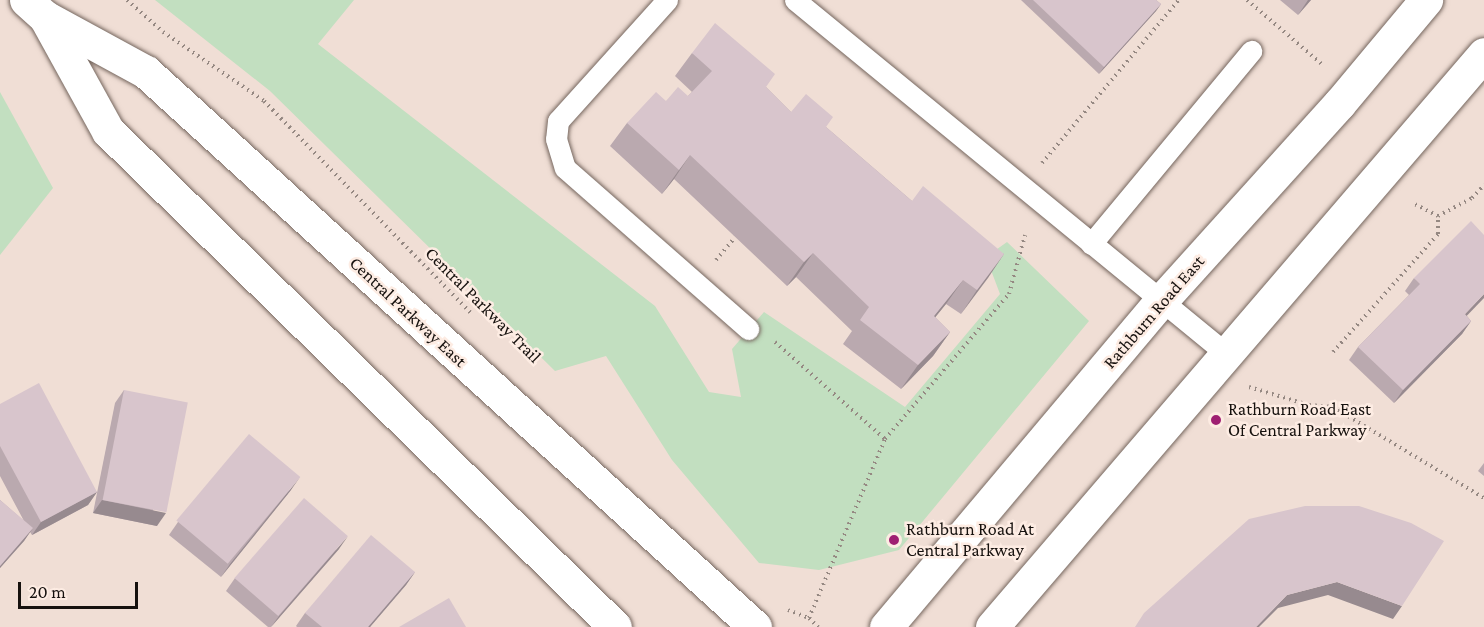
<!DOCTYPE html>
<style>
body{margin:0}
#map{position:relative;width:1484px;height:627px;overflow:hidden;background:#f0ded5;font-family:"Crimson Pro",serif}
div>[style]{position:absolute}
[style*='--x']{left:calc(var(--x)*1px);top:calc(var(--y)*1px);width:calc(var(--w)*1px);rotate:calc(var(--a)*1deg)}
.green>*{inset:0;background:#c2dfc0}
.path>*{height:4px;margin-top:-2px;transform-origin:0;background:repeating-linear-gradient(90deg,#958882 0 1.5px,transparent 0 6px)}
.roads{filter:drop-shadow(0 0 2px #75665e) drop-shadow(0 0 2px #75665e)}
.lane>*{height:21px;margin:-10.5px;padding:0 10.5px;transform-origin:10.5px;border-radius:10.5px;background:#fff}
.secondary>*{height:33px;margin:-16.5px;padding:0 16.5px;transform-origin:16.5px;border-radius:16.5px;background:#fff}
.wall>*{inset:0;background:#baa9af}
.shaded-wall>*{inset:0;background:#978a8f}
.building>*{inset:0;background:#d8c5cc;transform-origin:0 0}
.dots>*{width:16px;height:16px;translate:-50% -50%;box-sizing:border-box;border:3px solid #fdece3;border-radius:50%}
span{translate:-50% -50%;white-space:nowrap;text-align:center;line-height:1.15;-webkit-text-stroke:5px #fdece3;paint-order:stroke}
.street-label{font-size:18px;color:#16110e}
.poi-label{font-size:18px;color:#16110e}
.left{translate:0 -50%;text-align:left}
.scale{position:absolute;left:18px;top:582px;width:120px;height:27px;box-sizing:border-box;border:3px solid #16110e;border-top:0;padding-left:8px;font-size:18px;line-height:21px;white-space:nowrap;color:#16110e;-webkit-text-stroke:4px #fdece3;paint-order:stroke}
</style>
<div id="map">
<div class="green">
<div style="clip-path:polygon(155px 0,354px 0,318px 44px,655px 306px,709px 392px,741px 397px,732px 349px,764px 312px,905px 407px,1000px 294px,986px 257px,1007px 242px,1089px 321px,899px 550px,819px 570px,759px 563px,672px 460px,606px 356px,555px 371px,270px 91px)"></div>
<div style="clip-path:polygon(0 92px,53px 188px,0 255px)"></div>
</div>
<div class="path">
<div style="--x:127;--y:0;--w:48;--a:41.6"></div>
<div style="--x:163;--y:32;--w:122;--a:34.3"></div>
<div style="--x:264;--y:101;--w:299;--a:45.7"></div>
<div style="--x:1247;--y:0;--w:101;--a:40.6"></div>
<div style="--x:1042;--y:163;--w:213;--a:-50"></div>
<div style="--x:1438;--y:216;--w:38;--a:-28"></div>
<div style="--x:1472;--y:198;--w:18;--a:-47"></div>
<div style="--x:716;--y:260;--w:30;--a:-50"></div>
<div style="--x:775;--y:342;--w:147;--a:41.4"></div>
<div style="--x:1333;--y:352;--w:158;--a:-48.3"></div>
<div style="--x:1438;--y:234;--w:18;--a:-90"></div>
<div style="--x:1438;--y:216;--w:29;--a:-153"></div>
<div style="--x:1249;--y:387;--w:63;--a:16.7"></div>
<div style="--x:1309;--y:405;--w:24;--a:5"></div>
<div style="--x:1333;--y:407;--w:176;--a:31.1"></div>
<div style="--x:788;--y:610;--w:22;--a:21"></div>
<div style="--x:809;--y:618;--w:13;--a:45"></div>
<div style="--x:809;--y:618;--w:194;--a:-67"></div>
<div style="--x:885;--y:439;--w:191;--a:-49.5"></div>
<div style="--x:1009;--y:294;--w:61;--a:-74.8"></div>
</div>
<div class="roads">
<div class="lane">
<div style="--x:667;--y:0;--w:163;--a:132"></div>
<div style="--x:558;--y:121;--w:18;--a:96"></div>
<div style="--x:556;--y:139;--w:30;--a:73"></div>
<div style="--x:565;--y:168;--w:244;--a:41.3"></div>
<div style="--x:795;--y:0;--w:560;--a:39.35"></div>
<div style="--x:1091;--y:244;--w:251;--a:-50.3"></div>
</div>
<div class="secondary">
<div style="--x:26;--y:0;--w:25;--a:42"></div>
<div style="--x:45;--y:17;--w:115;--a:28.6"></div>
<div style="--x:146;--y:72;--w:824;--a:42.34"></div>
<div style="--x:45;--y:17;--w:130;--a:61.1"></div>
<div style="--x:108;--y:131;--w:709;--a:44.37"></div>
<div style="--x:886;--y:627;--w:425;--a:-49.9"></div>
<div style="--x:1160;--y:302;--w:267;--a:-47.9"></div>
<div style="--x:1339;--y:104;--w:136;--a:-50.1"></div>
<div style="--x:992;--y:627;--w:755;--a:-49.35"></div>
</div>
</div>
<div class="wall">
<div style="clip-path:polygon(1021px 0,1156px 0,1161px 4px,1156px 11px,1099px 74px)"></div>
<div style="clip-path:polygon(1280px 0,1311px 0,1298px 15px)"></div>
<div style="clip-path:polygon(692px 53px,766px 87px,791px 112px,826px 127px,912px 201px,1004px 254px,961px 314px,946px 304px,935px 317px,950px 332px,933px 356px,901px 389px,843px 344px,852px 331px,796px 277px,787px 286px,674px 179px,662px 194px,610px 146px,627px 123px,666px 101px,688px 96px,692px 92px,675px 76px)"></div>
<div style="clip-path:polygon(1414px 278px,1467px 316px,1471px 321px,1462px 334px,1394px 403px,1349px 360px,1358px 347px,1409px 295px,1405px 291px)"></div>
<div style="clip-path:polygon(124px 390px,157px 526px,93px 513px,115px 403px)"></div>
<div style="clip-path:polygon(0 404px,97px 492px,88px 505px,32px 535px,30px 532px,24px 541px,0 568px,0 500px,24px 521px,0 476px)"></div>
<div style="clip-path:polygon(1484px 463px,1484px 476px,1478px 471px)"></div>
<div style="clip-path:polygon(291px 490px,221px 577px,169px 535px,178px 522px)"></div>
<div style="clip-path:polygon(339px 549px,271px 627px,268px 627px,226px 591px,235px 578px)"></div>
<div style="clip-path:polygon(415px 572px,406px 585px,370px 627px,297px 627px,296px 626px,305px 613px)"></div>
</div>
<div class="shaded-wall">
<div style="clip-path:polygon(1308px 0,1311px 0,1298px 15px)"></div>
<div style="clip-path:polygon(1161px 4px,1156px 11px,1099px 74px,1104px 67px)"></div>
<div style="clip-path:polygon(690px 155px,674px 179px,662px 194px,679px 170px)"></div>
<div style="clip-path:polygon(813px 253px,796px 277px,787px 286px,804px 262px)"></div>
<div style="clip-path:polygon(1004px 254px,988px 278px,961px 314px,977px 290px)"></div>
<div style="clip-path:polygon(963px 280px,946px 304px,917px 340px,934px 316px)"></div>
<div style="clip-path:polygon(1484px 294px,1484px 298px,1456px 327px,1465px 314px)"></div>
<div style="clip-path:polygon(1471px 321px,1462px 334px,1394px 403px,1403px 390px)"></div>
<div style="clip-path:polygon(950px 332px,933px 356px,901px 389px,918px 365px)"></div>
<div style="clip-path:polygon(300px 477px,291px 490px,221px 577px,230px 564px)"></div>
<div style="clip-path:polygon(97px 492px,88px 505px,32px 535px,41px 522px)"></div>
<div style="clip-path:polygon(102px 500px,166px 513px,157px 526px,93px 513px)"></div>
<div style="clip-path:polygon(33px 528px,24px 541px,0 568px,0 566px)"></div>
<div style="clip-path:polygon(348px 536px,339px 549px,271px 627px,279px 616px)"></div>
<div style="clip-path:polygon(415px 572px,406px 585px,370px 627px,368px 627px)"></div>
<div style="clip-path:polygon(1337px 582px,1402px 606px,1393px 619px,1328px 595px,1278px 608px,1259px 627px,1256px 627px,1287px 595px)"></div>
</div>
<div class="building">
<div style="clip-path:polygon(1033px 0,1156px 0,1161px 4px,1104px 67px)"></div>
<div style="clip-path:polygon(715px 23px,775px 74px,766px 87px,791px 112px,806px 94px,833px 117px,826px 127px,912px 201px,923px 186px,1004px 254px,977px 290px,963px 280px,934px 316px,950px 332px,918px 365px,860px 320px,869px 307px,813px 253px,804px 262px,690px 155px,679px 170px,627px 123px,656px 92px,666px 101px,678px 87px,688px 96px,712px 71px,692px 53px)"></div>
<div style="clip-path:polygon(1471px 221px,1484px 235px,1484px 294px,1465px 314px,1471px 321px,1403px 390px,1358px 347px,1420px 284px,1414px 278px)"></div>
<div style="clip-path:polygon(39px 383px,97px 492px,41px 522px,0 446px,0 404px)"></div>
<div style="left:124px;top:390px;width:65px;height:112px;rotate:11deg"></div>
<div style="left:249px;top:434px;width:67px;height:113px;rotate:40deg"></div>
<div style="left:304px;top:498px;width:58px;height:106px;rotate:41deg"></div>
<div style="clip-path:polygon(0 500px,33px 528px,0 566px)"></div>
<div style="clip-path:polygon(1305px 506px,1359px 506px,1411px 523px,1444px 541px,1402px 606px,1337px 582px,1287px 595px,1256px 627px,1135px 627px,1144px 613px,1249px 519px)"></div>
<div style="clip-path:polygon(371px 535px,415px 572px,368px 627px,322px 627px,305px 613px)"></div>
<div style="clip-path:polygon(449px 598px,466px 627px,399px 627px)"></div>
</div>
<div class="dots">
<div style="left:1216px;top:420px;background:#9f1f72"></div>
<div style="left:894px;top:540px;background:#9f1f72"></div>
</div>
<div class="street-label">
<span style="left:483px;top:305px;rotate:45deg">Central Parkway Trail</span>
<span style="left:408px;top:312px;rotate:43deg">Central Parkway East</span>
<span style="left:1154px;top:312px;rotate:-49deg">Rathburn Road East</span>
</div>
<div class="poi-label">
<span class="left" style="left:1228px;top:420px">Rathburn Road East<br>Of Central Parkway</span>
<span class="left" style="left:906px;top:540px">Rathburn Road At<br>Central Parkway</span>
</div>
<div class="scale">20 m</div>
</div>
